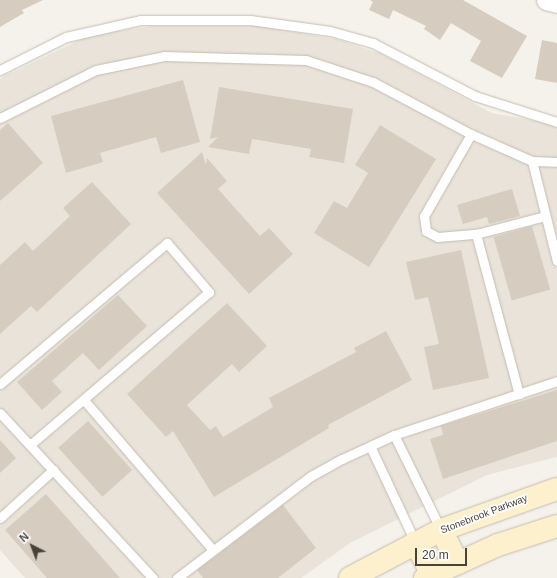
<!DOCTYPE html>
<style>
body{margin:0}
#map{position:relative;width:557px;height:578px;overflow:hidden;background:#f5f2eb;font-family:Arial,sans-serif}
div>[style]{position:absolute}
[style*='--x']{left:calc(var(--x)*1px);top:calc(var(--y)*1px);width:calc(var(--w)*1px);rotate:calc(var(--a)*1deg)}
.residential>*{inset:0;background:#e9e3d9}
.building>*{inset:0;background:#d6cdc0;transform-origin:0 0}
.roads{filter:drop-shadow(0 0 1px #c3bcb0) drop-shadow(0 0 1px #c3bcb0)}
.lane>*{height:9px;margin:-4.5px;padding:0 4.5px;transform-origin:4.5px;border-radius:4.5px;background:#fff}
.street>*{height:19px;margin:-9.5px;padding:0 9.5px;transform-origin:9.5px;border-radius:9.5px;background:#fff}
.secondary>*{height:22px;margin:-11px;padding:0 11px;transform-origin:11px;border-radius:11px;background:#fdf0cc}
span{translate:-50% -50%;white-space:nowrap;text-align:center;line-height:1.15;-webkit-text-stroke:3.5px #fff;paint-order:stroke}
.street-label{font-size:10px;color:#494239}
.north{position:absolute;left:12px;top:526px;width:40px;height:40px;-webkit-text-stroke:3px #fff;paint-order:stroke;rotate:318deg;font-size:11px;font-weight:700;line-height:16px;text-align:center;color:#494239}
.north::after{content:'';display:block;margin:auto;width:14px;height:18px;background:#494239;clip-path:polygon(50% 0,100% 100%,50% 72%,0 100%)}
.scale{position:absolute;left:415px;top:548px;width:52px;height:18px;box-sizing:border-box;border:2px solid #494239;border-top:0;padding-left:5px;font-size:12px;line-height:14px;white-space:nowrap;color:#494239;-webkit-text-stroke:3px #fff;paint-order:stroke}
</style>
<div id="map">
<div class="residential">
<div style="clip-path:polygon(151px 26px,258px 26px,335px 39px,382px 54px,492px 113px,557px 125px,557px 457px,487px 475px,350px 543px,301px 578px,25px 578px,0 550px,0 78px,88px 36px)"></div>
</div>
<div class="building">
<div style="clip-path:polygon(0 0,43px 0,22px 10px,24px 13px,0 27px)"></div>
<div style="clip-path:polygon(370px 0,463px 0,527px 36px,502px 78px,470px 61px,481px 41px,451px 23px,440px 40px,424px 29px,426px 26px,393px 10px,389px 19px,369px 10px,373px 2px)"></div>
<div style="clip-path:polygon(542px 40px,557px 43px,557px 83px,535px 79px)"></div>
<div style="clip-path:polygon(183px 80px,200px 142px,161px 153px,156px 137px,100px 153px,103px 162px,66px 173px,51px 116px)"></div>
<div style="clip-path:polygon(219px 87px,353px 109px,344px 163px,309px 157px,311px 149px,252px 139px,249px 154px,208px 147px,218px 137px,210px 139px)"></div>
<div style="clip-path:polygon(8px 123px,43px 163px,0 201px,0 130px)"></div>
<div style="clip-path:polygon(380px 125px,436px 159px,369px 267px,314px 233px,334px 201px,347px 208px,368px 173px,355px 165px)"></div>
<div style="clip-path:polygon(202px 152px,206px 165px,207px 158px,227px 181px,218px 189px,260px 236px,269px 228px,293px 254px,249px 294px,157px 193px)"></div>
<div style="clip-path:polygon(92px 182px,131px 224px,37px 312px,31px 306px,0 334px,0 265px,25px 242px,33px 251px,70px 216px,63px 208px)"></div>
<div style="clip-path:polygon(512px 189px,520px 216px,489px 224px,487px 217px,463px 224px,457px 205px)"></div>
<div style="left:532px;top:226px;width:66px;height:40px;rotate:74deg"></div>
<div style="clip-path:polygon(461px 250px,489px 378px,433px 390px,424px 347px,439px 344px,428px 297px,415px 300px,406px 262px)"></div>
<div style="clip-path:polygon(118px 295px,147px 326px,99px 370px,83px 353px,52px 381px,62px 392px,42px 410px,17px 382px)"></div>
<div style="clip-path:polygon(227px 303px,267px 346px,239px 372px,232px 364px,187px 405px,210px 430px,216px 426px,223px 437px,273px 407px,269px 398px,356px 352px,354px 348px,386px 331px,412px 380px,328px 425px,329px 428px,214px 497px,173px 431px,166px 437px,127px 394px)"></div>
<div style="clip-path:polygon(557px 390px,557px 441px,443px 479px,430px 439px,443px 435px,441px 426px)"></div>
<div style="left:88px;top:421px;width:66px;height:40px;rotate:48deg"></div>
<div style="clip-path:polygon(0 440px,16px 458px,0 473px)"></div>
<div style="clip-path:polygon(46px 494px,120px 578px,47px 578px,5px 530px)"></div>
<div style="clip-path:polygon(283px 505px,316px 548px,278px 578px,203px 578px,197px 570px)"></div>
</div>
<div class="roads">
<div class="lane">
<div style="--x:0;--y:70;--w:74;--a:-26.6"></div>
<div style="--x:66;--y:37;--w:76;--a:-12.9"></div>
<div style="--x:140;--y:20;--w:110;--a:0"></div>
<div style="--x:250;--y:20;--w:81;--a:7.8"></div>
<div style="--x:330;--y:31;--w:45;--a:15.6"></div>
<div style="--x:373;--y:43;--w:115;--a:27.5"></div>
<div style="--x:475;--y:96;--w:86;--a:17.6"></div>
<div style="--x:0;--y:118;--w:107;--a:-26.6"></div>
<div style="--x:96;--y:70;--w:69;--a:-11.6"></div>
<div style="--x:164;--y:56;--w:142;--a:1.6"></div>
<div style="--x:306;--y:60;--w:71;--a:18.2"></div>
<div style="--x:373;--y:82;--w:111;--a:28"></div>
<div style="--x:471;--y:134;--w:67;--a:23.9"></div>
<div style="--x:532;--y:161;--w:103;--a:76"></div>
<div style="--x:471;--y:134;--w:95;--a:119.8"></div>
<div style="--x:424;--y:216;--w:15;--a:82"></div>
<div style="--x:426;--y:231;--w:13;--a:27"></div>
<div style="--x:438;--y:237;--w:38;--a:-5"></div>
<div style="--x:476;--y:234;--w:71;--a:-14.6"></div>
<div style="--x:532;--y:161;--w:25;--a:2"></div>
<div style="--x:476;--y:234;--w:166;--a:75"></div>
<div style="--x:0;--y:384;--w:219;--a:-40.2"></div>
<div style="--x:167;--y:243;--w:65;--a:49.4"></div>
<div style="--x:209;--y:292;--w:235;--a:139.5"></div>
<div style="--x:84;--y:400;--w:196;--a:49.3"></div>
<div style="--x:0;--y:413;--w:225;--a:47.2"></div>
<div style="--x:394;--y:435;--w:106;--a:63.7"></div>
<div style="--x:371;--y:448;--w:104;--a:64.9"></div>
<div style="--x:0;--y:518;--w:72;--a:-42.2"></div>
<div style="--x:177;--y:578;--w:168;--a:-37.3"></div>
<div style="--x:311;--y:476;--w:35;--a:-29"></div>
<div style="--x:342;--y:459;--w:57;--a:-24.8"></div>
<div style="--x:394;--y:435;--w:172;--a:-18.3"></div>
</div>
<div class="street">
<div style="--x:546;--y:0;--w:11;--a:15"></div>
</div>
<div class="secondary">
<div style="--x:441;--y:530;--w:37;--a:63"></div>
<div style="--x:415;--y:542;--w:36;--a:62"></div>
<div style="--x:350;--y:578;--w:103;--a:-27.8"></div>
<div style="--x:441;--y:530;--w:123;--a:-19.5"></div>
<div style="--x:425;--y:578;--w:80;--a:-24.3"></div>
<div style="--x:498;--y:545;--w:62;--a:-17.9"></div>
</div>
</div>
<div class="street-label">
<span style="left:484px;top:514px;rotate:-21deg">Stonebrook Parkway</span>
</div>
<div class="north">N</div>
<div class="scale">20 m</div>
</div>
